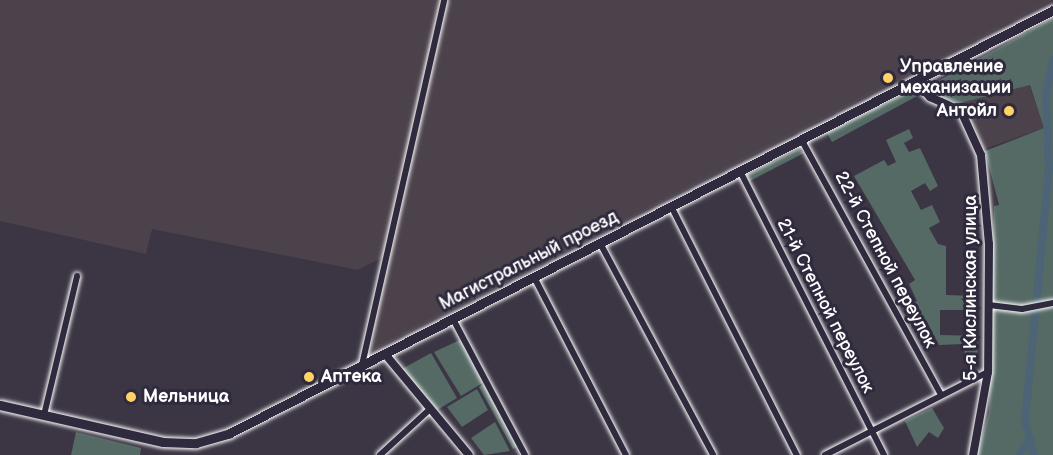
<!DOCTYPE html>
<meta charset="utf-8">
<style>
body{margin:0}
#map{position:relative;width:1053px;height:455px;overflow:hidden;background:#3c3544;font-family:"Balsamiq Sans",sans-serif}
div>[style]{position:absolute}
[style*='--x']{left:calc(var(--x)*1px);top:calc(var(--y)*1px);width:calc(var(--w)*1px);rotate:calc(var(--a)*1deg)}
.built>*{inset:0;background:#4c424c;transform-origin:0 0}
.green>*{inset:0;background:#556a65}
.canal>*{height:8px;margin:-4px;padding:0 4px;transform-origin:4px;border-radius:4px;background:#4c6475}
.roads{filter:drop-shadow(0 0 2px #fff) drop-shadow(0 0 2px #fff)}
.minor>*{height:6px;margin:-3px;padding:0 3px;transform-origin:3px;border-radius:3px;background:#2f2a3d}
.tertiary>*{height:8px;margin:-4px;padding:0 4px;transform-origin:4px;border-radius:4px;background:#2f2a3d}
.primary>*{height:9px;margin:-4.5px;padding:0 4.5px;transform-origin:4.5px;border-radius:4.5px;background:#2f2a3d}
.dots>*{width:16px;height:16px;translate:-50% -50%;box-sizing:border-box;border:3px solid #2f2a3d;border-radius:50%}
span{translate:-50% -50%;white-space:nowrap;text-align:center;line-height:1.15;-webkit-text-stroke:6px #2f2a3d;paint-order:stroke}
.poi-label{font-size:18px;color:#fff;font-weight:700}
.left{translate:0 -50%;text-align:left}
.right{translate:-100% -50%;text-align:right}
.street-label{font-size:18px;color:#fff}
</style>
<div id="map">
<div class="built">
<div style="clip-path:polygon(0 0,1053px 0,364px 355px,383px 257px,358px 270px,152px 229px,146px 254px,0 221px)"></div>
<div style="left:1027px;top:78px;width:53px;height:68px;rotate:71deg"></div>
</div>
<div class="green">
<div style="clip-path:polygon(1053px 18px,1053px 455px,977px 455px,989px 412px,994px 206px,999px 205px,985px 151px,1044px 128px,1030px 85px,960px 103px,938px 96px,929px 86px)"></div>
<div style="clip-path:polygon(910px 91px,919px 95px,832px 142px,827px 133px)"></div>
<div style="clip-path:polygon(909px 129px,913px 138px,904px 143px,909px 152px,920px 148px,938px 186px,930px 191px,925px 183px,911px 191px,921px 210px,932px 205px,940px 222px,929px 228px,938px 244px,946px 246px,946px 295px,976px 296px,977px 310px,940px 310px,940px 335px,978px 336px,977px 363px,965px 363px,964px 344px,939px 345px,926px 320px,911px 327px,903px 308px,917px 301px,909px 284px,915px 280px,854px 176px,884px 160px,888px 166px,896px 162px,886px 140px)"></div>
<div style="clip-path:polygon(798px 149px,804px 153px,748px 182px,747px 175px)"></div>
<div style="clip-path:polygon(462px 339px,484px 382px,461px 396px,434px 352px)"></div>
<div style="clip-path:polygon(431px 353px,457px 398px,437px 410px,402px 369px)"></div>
<div style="clip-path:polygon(485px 383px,518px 446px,513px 449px,479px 387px)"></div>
<div style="clip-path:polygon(477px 389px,488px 410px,462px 427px,447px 407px)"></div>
<div style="clip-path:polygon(932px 408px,944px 428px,938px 438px,929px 432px,917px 447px,905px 421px)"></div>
<div style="clip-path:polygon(495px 422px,510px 451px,484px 455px,471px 438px)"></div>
<div style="clip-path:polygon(76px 432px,141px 448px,140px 455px,71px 455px)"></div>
</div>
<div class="canal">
<div style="--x:1019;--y:455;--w:19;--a:-54"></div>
<div style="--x:1034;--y:455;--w:35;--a:-105"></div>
<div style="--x:1025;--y:421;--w:253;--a:-84.6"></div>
<div style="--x:1049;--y:169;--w:76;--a:-92.3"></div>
<div style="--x:1046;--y:93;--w:34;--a:-78"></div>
</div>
<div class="roads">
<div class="minor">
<div style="--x:801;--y:139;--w:292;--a:61.3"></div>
<div style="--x:740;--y:171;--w:318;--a:63.1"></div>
<div style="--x:671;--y:206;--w:279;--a:63.2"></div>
<div style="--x:600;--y:243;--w:240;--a:61.9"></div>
<div style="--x:534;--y:277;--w:200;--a:62.7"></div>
<div style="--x:989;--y:305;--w:33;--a:7"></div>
<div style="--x:1022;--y:309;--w:32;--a:-11"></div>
<div style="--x:453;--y:319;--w:154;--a:62.1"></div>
<div style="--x:362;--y:365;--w:374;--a:-77.3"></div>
<div style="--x:44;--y:415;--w:143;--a:-76.6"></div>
<div style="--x:380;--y:455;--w:68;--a:-42.6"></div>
<div style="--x:825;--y:455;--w:183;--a:-27"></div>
</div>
<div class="tertiary">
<div style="--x:915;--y:81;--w:22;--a:47"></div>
<div style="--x:930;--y:97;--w:34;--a:24"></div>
<div style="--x:961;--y:111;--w:48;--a:65.6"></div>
<div style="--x:981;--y:155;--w:89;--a:84.9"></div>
<div style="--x:989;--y:244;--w:128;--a:90.4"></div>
<div style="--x:988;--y:372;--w:84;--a:100.2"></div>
<div style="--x:385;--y:354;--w:131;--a:50.3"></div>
</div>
<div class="primary">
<div style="--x:0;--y:405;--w:167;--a:12.8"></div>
<div style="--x:163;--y:442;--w:33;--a:2"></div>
<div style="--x:196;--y:443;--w:35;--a:-16"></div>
<div style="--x:230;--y:433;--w:925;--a:-27.2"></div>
</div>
</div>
<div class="dots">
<div style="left:888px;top:78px;background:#ffd166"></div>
<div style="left:1009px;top:111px;background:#ffd166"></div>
<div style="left:309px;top:377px;background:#ffd166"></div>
<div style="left:131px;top:397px;background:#ffd166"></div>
</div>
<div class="poi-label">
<span class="left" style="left:900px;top:78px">Управление<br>механизации</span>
<span class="right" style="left:997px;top:111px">Антойл</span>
<span class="left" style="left:321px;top:377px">Аптека</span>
<span class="left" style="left:143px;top:397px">Мельница</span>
</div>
<div class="street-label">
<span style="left:885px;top:260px;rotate:62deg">22-й Степной переулок</span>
<span style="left:529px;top:261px;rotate:-27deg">Магистральный проезд</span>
<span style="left:971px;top:288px;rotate:-90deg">5-я Кислинская улица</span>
<span style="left:825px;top:306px;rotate:63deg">21-й Степной переулок</span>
</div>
</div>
